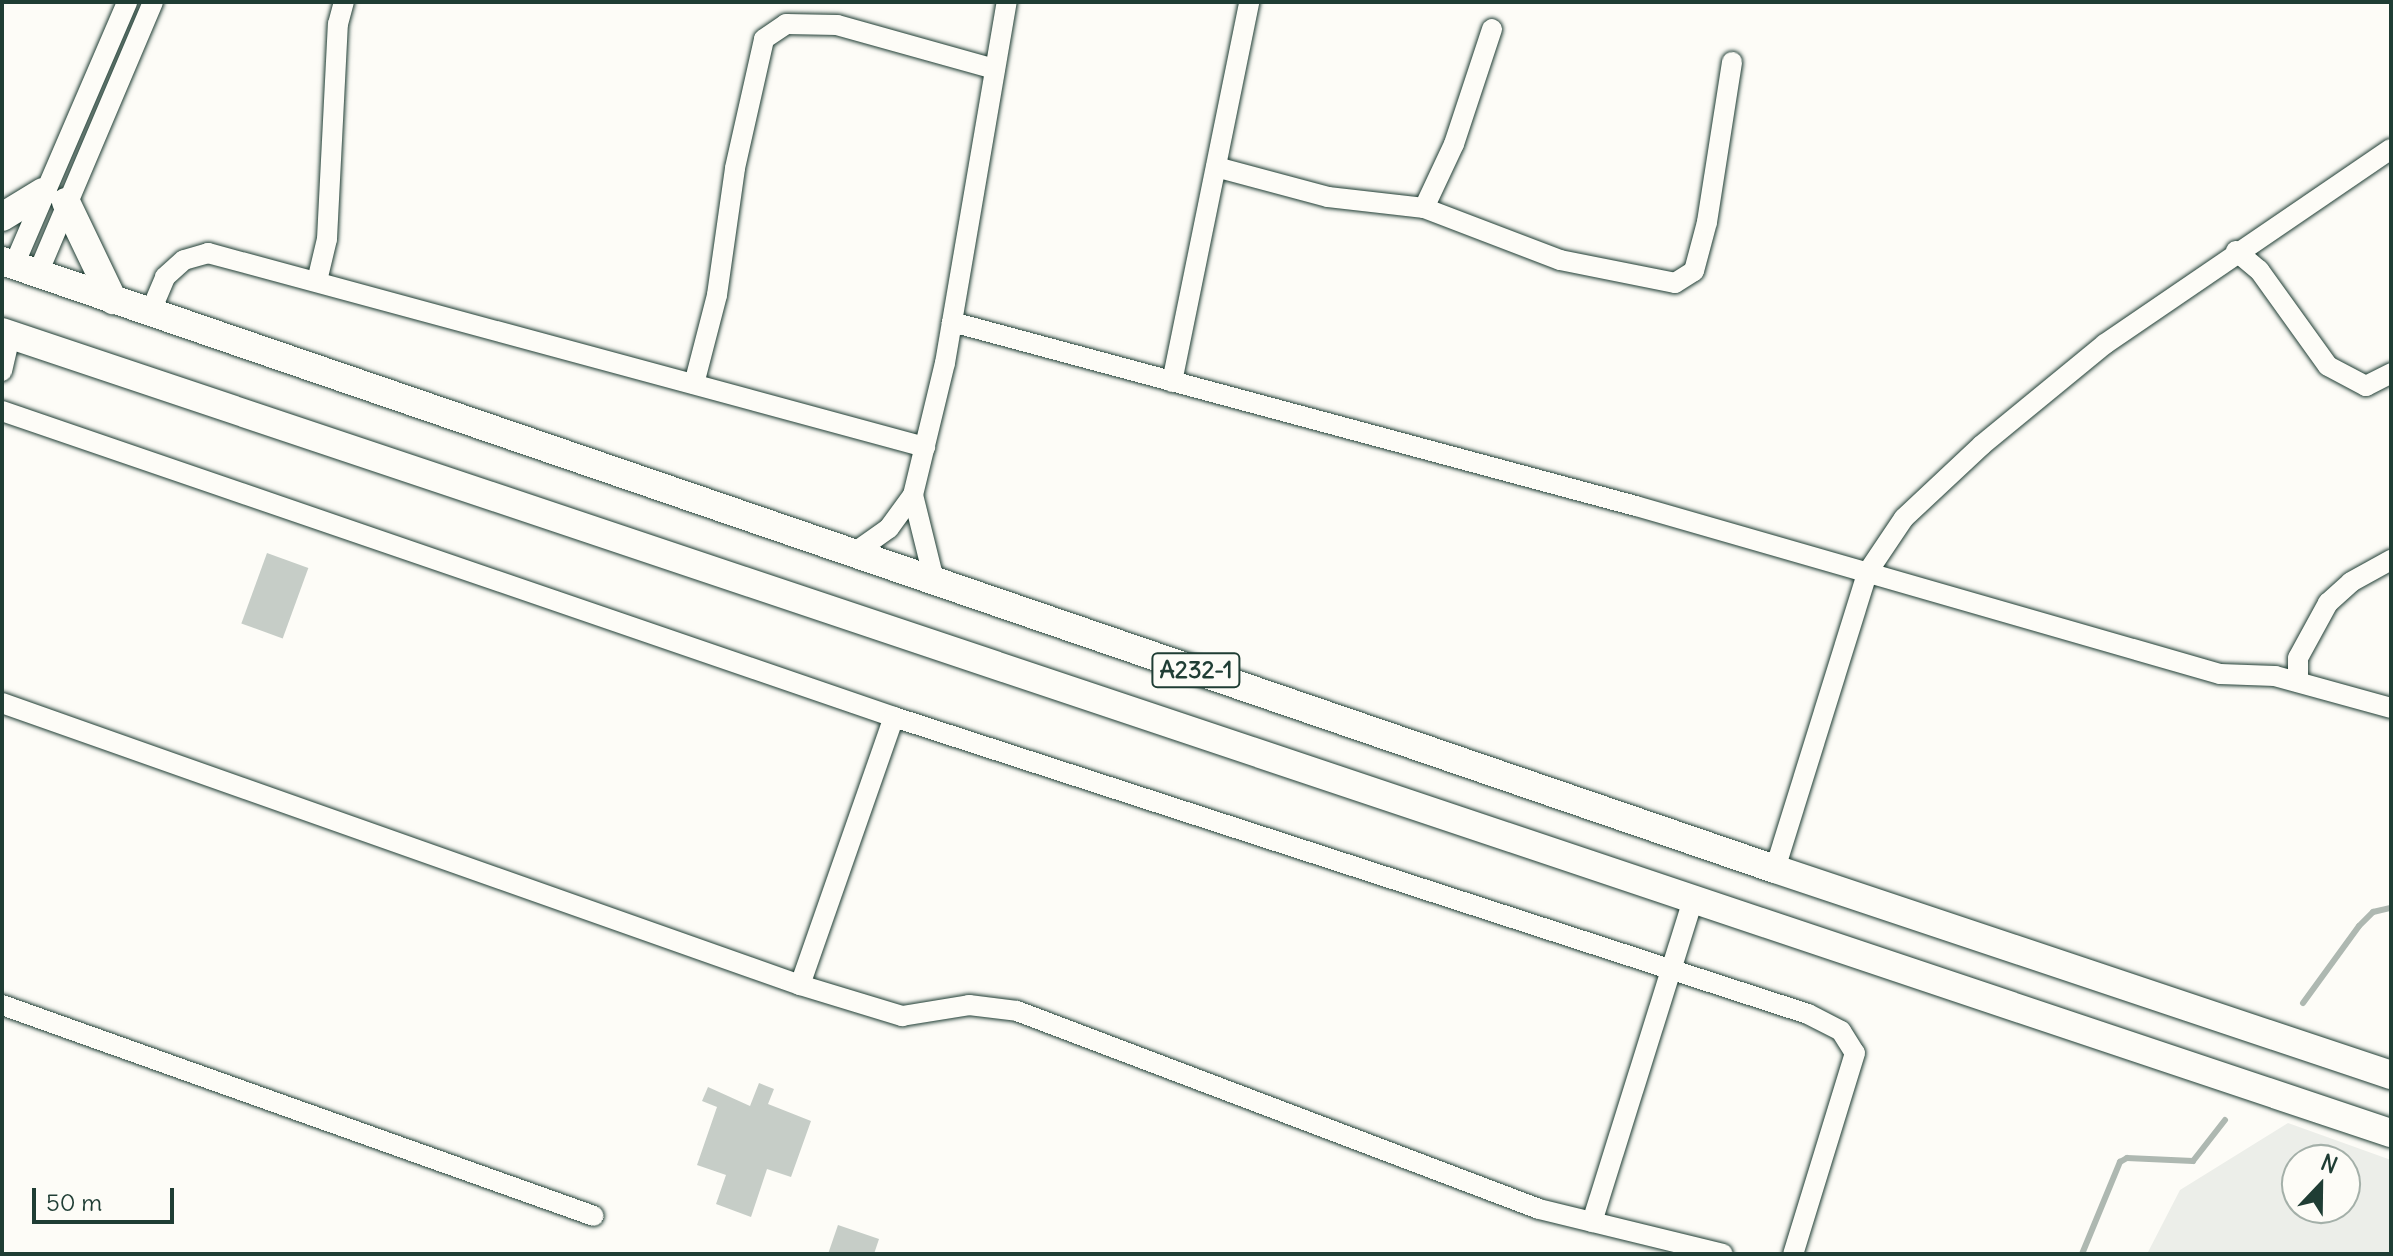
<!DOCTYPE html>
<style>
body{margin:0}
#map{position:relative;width:2393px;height:1256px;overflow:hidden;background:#fdfcf7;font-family:Delius,sans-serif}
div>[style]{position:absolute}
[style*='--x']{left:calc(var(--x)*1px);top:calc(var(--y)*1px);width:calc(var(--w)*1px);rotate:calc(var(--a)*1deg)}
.built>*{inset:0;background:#eceee9}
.stream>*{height:6px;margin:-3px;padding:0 3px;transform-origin:3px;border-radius:3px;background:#aeb8b1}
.building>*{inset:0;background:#c6cdc7;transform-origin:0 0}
.roads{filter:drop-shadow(0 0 2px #1f3d34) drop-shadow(0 0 2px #1f3d34)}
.minor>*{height:20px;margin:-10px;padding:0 10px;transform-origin:10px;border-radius:10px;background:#fdfcf7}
.highway>*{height:28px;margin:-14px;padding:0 14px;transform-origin:14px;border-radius:14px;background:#fdfcf7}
span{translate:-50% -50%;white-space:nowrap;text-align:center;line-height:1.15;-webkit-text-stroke:6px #fdfcf7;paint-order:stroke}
.shield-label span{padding:2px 6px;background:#fdfcf7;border:2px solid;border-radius:6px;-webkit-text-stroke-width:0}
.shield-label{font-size:24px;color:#1f3d34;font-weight:700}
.frame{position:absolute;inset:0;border:4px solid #1f3d34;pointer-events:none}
.north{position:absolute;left:2281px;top:1144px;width:80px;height:80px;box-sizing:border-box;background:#fdfcf7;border:2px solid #a4b0a9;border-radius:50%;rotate:22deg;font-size:22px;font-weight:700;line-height:32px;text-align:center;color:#1f3d34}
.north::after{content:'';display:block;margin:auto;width:28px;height:36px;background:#1f3d34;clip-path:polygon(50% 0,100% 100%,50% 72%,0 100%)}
.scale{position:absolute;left:32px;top:1188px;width:142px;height:36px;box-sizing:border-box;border:4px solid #1f3d34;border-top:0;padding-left:10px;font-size:24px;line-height:28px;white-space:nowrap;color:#1f3d34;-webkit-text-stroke:6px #fdfcf7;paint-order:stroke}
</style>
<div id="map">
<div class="built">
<div style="clip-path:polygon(evenodd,2288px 1123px,2391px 1160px,2391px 1254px,2147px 1254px,2180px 1190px,2288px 1123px,2297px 1160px,2345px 1160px,2345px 1208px,2297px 1208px,2297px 1160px)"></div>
</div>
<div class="stream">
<div style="--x:2303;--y:1003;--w:95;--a:-54"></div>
<div style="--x:2359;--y:926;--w:20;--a:-45"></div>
<div style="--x:2373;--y:912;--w:18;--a:-13"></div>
<div style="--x:2082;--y:1254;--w:100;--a:-67.6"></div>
<div style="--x:2120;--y:1162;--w:8;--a:-30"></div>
<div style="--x:2127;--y:1158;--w:66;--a:2.6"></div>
<div style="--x:2193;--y:1161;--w:52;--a:-52"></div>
</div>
<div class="building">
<div style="left:267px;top:553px;width:44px;height:75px;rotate:20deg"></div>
<div style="clip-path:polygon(759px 1083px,774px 1089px,768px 1104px,811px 1121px,791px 1177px,767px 1169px,751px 1217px,716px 1204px,726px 1175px,697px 1165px,717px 1107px,702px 1101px,708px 1087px,750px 1106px)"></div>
<div style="clip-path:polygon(838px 1225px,879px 1239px,874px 1254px,828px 1254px)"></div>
</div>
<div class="roads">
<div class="minor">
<div style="--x:1216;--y:167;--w:116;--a:15"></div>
<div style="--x:1328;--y:197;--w:97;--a:6.5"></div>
<div style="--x:1424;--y:208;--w:146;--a:20.9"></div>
<div style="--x:1560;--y:260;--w:117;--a:11.3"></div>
<div style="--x:1675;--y:283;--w:22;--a:-32"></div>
<div style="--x:1694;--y:271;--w:51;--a:-75.1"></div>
<div style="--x:1707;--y:222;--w:162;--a:-81.1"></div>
<div style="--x:1424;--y:208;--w:71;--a:-64.9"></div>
<div style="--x:1454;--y:144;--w:121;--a:-71.7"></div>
<div style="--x:2236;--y:251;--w:30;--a:40"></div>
<div style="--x:2259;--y:270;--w:118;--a:54.3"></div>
<div style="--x:2328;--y:366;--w:43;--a:27.8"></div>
<div style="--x:2366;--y:386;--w:28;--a:-27"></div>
<div style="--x:14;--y:265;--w:286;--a:-66.7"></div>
<div style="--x:38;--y:273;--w:294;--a:-67"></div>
<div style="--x:317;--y:281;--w:43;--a:-76.6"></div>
<div style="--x:327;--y:239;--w:215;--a:-87.1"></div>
<div style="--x:338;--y:24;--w:23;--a:-75"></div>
<div style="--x:150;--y:313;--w:39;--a:-67"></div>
<div style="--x:165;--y:277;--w:25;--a:-42"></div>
<div style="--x:184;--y:260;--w:25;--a:-16"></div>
<div style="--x:208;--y:253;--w:743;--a:15.14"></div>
<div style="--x:952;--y:322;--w:708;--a:15.06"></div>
<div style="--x:1636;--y:506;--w:608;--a:16.05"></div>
<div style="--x:2220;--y:674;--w:55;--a:2.1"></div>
<div style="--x:2275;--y:676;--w:120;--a:15.4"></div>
<div style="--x:2;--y:371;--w:37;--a:-77"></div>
<div style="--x:1172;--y:382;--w:388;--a:-78.5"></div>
<div style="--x:694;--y:384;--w:92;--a:-75.5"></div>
<div style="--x:717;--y:295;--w:128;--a:-81.9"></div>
<div style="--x:735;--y:168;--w:132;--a:-77.3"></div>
<div style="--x:764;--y:39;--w:27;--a:-34"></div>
<div style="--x:786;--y:24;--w:51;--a:1.1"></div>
<div style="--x:837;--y:25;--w:164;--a:15.6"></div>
<div style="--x:2;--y:411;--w:943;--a:18.93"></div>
<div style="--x:894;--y:717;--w:961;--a:18"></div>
<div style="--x:1808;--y:1014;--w:37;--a:27"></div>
<div style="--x:1841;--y:1031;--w:26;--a:58"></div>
<div style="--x:1855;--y:1053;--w:210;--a:107.1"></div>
<div style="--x:913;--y:495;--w:88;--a:76.1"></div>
<div style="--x:854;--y:553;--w:43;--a:-35.5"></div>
<div style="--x:889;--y:528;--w:41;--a:-54"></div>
<div style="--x:913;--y:495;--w:136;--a:-76.4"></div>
<div style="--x:945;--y:363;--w:366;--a:-80.3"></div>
<div style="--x:2298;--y:682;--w:24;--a:-90"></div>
<div style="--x:2298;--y:658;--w:63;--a:-61.4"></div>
<div style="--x:2328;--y:603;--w:31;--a:-42"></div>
<div style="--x:2351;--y:582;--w:46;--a:-28.8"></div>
<div style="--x:2;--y:703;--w:846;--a:19.46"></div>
<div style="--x:800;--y:985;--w:107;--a:16.9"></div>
<div style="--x:902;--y:1016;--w:68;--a:-9.3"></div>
<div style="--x:969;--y:1005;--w:48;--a:7.1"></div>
<div style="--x:1017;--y:1011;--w:558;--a:20.77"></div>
<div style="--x:1539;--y:1209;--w:189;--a:13.7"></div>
<div style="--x:1775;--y:869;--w:310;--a:-72.7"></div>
<div style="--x:1867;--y:573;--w:66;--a:-56.1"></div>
<div style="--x:1904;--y:518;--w:107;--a:-43.1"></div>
<div style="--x:1982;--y:445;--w:159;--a:-39.4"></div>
<div style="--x:2105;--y:344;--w:346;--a:-34.3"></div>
<div style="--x:800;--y:985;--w:284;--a:-70.7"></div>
<div style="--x:2;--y:1005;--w:628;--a:19.62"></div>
<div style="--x:1592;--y:1222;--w:338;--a:-72.6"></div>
</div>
<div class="highway">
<div style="--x:66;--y:202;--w:109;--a:64.4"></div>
<div style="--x:2;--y:217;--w:48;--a:-31.4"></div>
<div style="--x:2;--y:261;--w:1874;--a:18.93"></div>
<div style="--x:1775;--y:869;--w:650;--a:18.49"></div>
<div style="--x:2;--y:332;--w:2520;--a:18.54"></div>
</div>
</div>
<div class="shield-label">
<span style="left:1196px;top:670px">A232-1</span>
</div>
<div class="frame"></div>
<div class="north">N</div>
<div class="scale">50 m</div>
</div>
